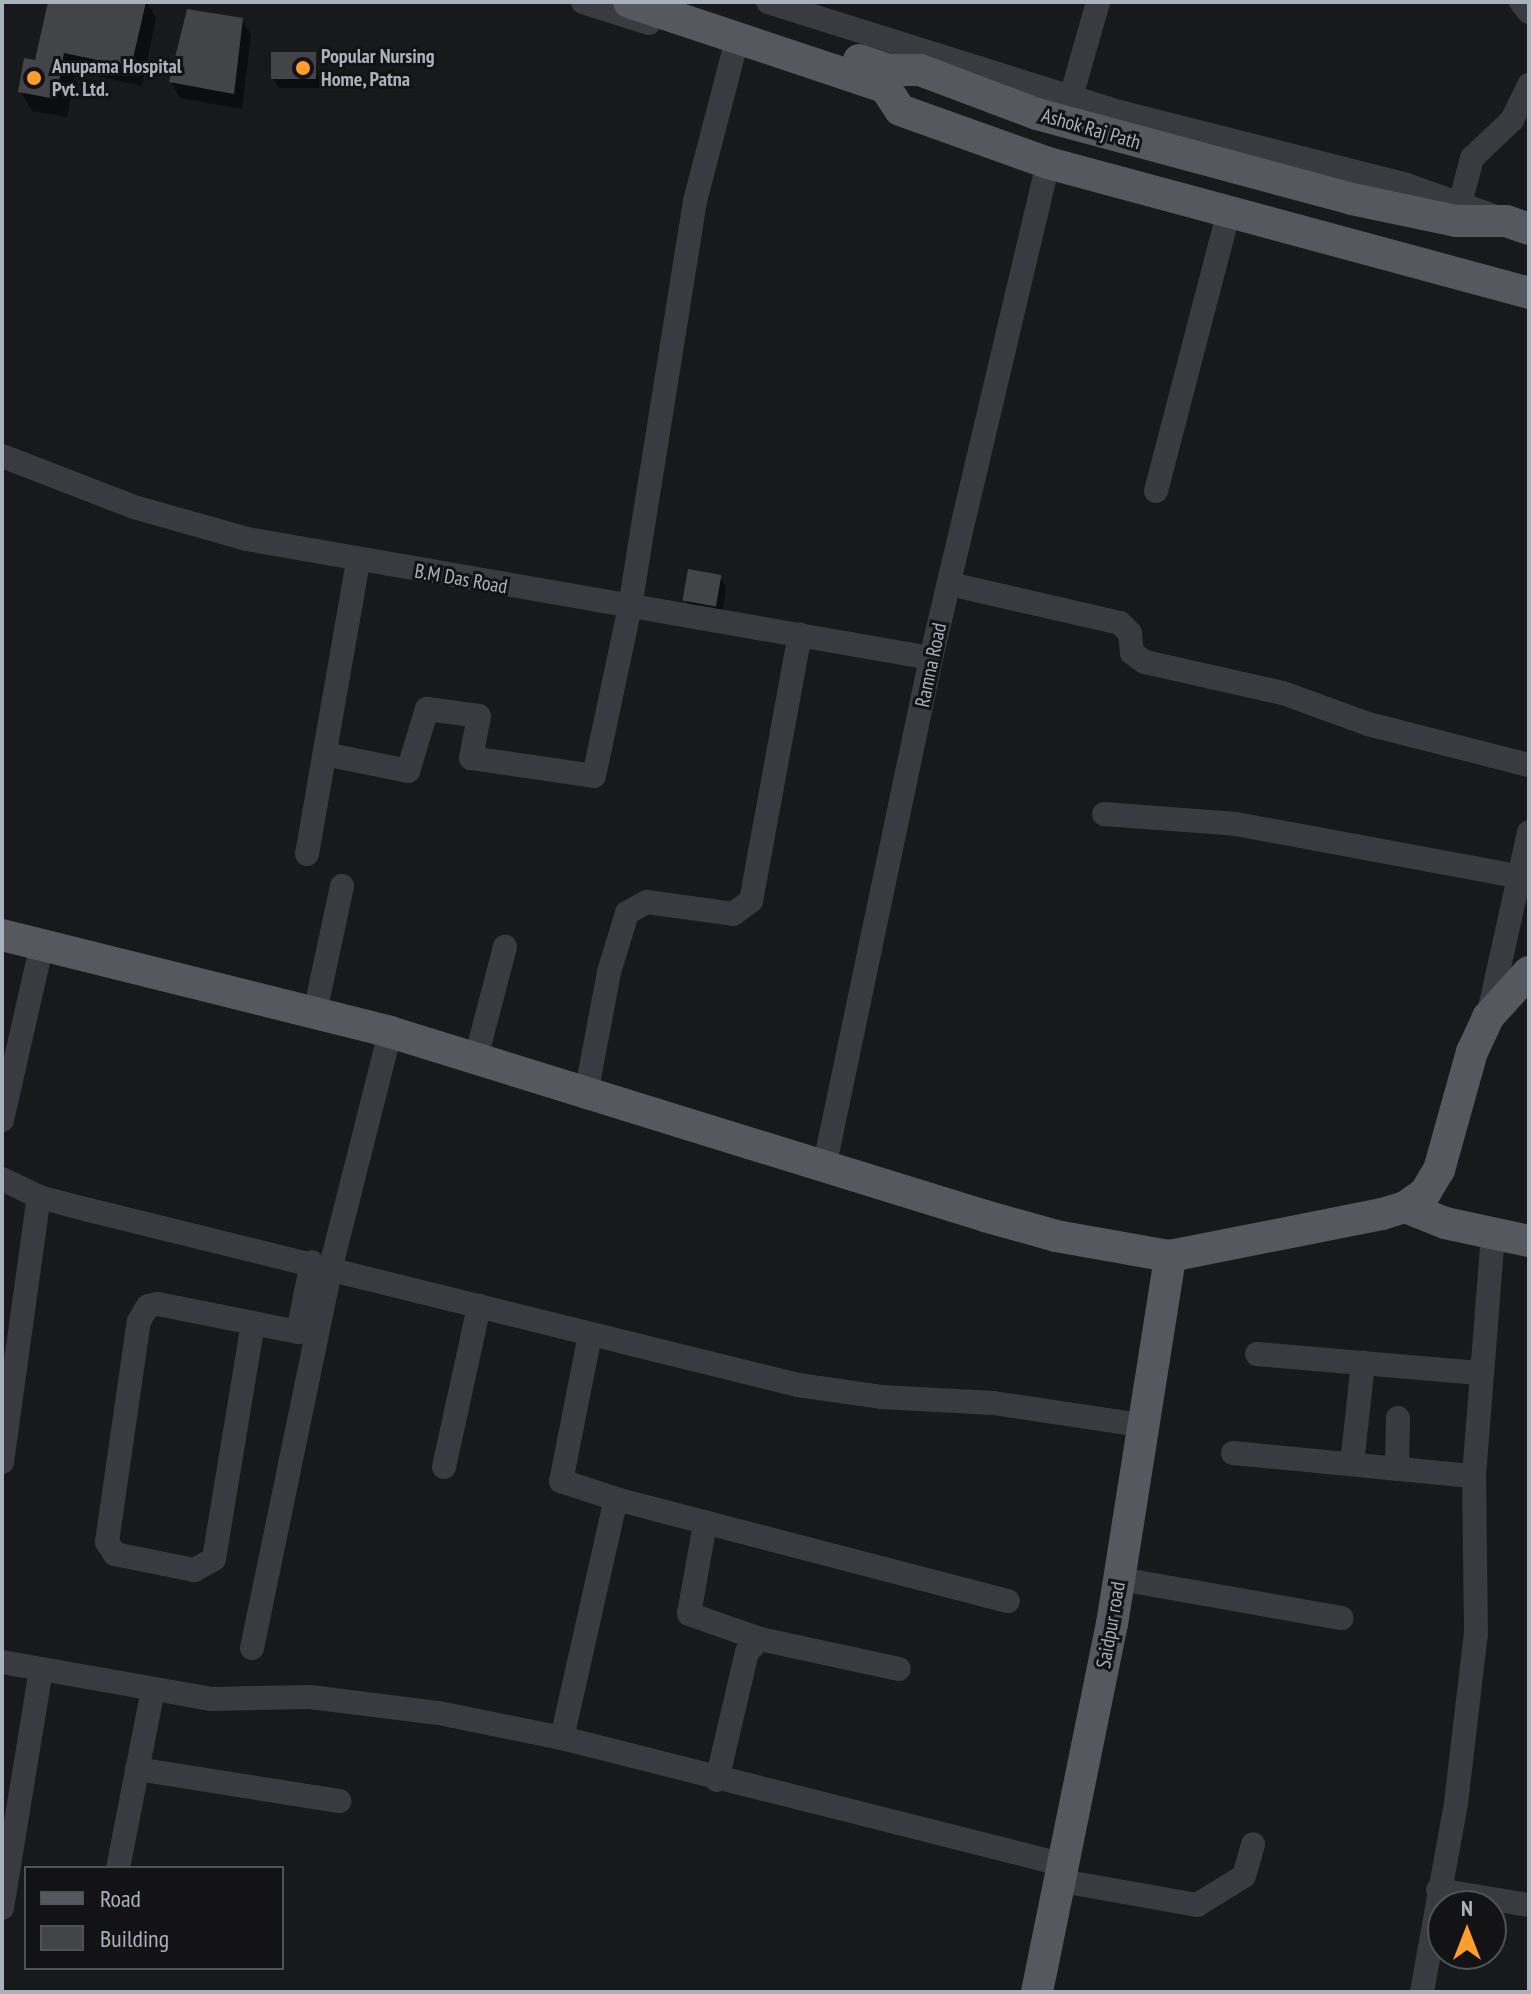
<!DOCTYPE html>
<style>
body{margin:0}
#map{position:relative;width:1531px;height:1994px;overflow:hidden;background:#18191b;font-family:"PT Sans Narrow",sans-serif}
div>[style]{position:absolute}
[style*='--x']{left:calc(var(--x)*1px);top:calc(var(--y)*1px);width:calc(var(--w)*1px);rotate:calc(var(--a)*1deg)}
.shadow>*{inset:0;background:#0007}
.building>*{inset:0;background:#424448;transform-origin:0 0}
.minor>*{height:24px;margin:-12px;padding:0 12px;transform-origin:12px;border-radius:12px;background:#393b40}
.major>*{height:32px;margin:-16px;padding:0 16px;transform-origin:16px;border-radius:16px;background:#55585f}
.dots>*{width:22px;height:22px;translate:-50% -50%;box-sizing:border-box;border:4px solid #131316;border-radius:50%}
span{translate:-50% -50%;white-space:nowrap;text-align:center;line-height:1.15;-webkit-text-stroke:6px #131316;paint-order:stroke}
.poi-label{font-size:20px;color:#a9b1bc;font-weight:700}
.left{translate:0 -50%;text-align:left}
.street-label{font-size:20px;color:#a9b1bc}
.frame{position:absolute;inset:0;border:4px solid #a9b1bc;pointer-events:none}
.legend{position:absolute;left:24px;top:1866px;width:260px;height:104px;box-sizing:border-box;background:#131316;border:2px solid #4f5258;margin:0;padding:10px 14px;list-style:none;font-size:24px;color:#a9b1bc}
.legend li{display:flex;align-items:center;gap:16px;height:40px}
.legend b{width:40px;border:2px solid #4f5258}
.north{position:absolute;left:1427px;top:1890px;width:80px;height:80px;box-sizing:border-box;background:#131316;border:2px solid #4f5258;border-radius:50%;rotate:0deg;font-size:22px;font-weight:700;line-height:32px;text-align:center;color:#a9b1bc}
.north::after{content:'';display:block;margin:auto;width:28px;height:36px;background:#ff9e2c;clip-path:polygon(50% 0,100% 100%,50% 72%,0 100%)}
</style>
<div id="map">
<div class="shadow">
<div style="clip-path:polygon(50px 2px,147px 2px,156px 18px,142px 86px,75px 71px,67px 117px,32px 111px,21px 92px,37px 63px)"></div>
<div style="clip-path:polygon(242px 20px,251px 35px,242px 109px,180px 98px,171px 82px)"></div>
<div style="clip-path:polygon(314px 54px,320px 88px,279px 88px,273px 78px)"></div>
<div style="clip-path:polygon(720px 577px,726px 587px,722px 615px,690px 609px,685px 599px)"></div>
</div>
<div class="building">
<div style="clip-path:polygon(48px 2px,146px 2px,131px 67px,64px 53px,56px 99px,18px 92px,24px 58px,35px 60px)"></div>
<div style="clip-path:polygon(187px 9px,243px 18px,234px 94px,169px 82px)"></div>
<div style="left:271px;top:52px;width:45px;height:27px"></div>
<div style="left:688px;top:569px;width:34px;height:32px;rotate:10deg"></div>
</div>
<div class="minor">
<div style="--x:583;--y:2;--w:69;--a:17.7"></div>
<div style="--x:768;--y:2;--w:368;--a:17.4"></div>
<div style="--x:1119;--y:112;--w:297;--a:14.2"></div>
<div style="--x:1407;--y:185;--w:89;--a:19.7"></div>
<div style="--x:1521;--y:2;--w:13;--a:51"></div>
<div style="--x:1071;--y:97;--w:99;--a:-74.1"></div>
<div style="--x:1460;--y:204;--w:48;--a:-75.4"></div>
<div style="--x:1472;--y:158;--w:55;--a:-43.5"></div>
<div style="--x:1512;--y:120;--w:39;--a:-64"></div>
<div style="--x:2;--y:456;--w:142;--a:21.1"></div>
<div style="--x:134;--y:507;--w:117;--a:15.8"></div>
<div style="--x:247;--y:539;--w:694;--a:9.87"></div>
<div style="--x:1156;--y:491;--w:289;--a:-75.4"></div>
<div style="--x:950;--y:584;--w:174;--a:12.9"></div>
<div style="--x:1120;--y:623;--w:14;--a:45"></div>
<div style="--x:1130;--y:633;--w:20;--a:84"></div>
<div style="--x:1132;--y:653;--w:16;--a:35"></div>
<div style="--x:1145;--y:662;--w:141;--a:12.7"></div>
<div style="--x:1283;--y:693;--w:90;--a:20"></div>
<div style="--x:1368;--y:724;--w:166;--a:14.3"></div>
<div style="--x:325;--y:754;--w:85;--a:11.6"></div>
<div style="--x:408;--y:771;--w:65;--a:-73"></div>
<div style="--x:427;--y:709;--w:52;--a:7.7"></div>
<div style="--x:479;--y:716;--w:43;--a:100.8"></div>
<div style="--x:471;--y:758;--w:124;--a:8.3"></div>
<div style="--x:594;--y:776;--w:173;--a:-78"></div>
<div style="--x:630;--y:607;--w:411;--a:-80.9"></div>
<div style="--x:695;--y:201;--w:155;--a:-75.4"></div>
<div style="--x:1104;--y:814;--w:132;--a:4.3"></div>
<div style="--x:1236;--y:824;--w:290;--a:10.5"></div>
<div style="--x:307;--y:854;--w:297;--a:-80.1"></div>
<div style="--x:315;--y:1012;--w:129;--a:-77.9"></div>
<div style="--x:1488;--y:1017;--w:189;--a:-77.5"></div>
<div style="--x:476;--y:1058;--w:115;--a:-75.4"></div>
<div style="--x:586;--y:1094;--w:124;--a:-79.3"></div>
<div style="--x:609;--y:972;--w:62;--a:-73"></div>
<div style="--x:627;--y:913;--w:23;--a:-29"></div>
<div style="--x:647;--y:902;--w:87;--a:7.9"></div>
<div style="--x:733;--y:914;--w:22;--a:-36"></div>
<div style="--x:751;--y:901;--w:271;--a:-79.6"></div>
<div style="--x:2;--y:1120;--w:180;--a:-77.2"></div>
<div style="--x:824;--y:1168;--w:521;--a:-78.15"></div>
<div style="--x:931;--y:658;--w:509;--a:-76.7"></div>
<div style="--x:2;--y:1179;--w:41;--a:25.9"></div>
<div style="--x:39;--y:1197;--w:52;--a:14.6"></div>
<div style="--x:89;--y:1210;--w:730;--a:13.86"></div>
<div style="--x:798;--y:1385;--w:84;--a:8.2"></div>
<div style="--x:881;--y:1397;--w:112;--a:3.1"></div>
<div style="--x:993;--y:1403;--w:150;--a:8.5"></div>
<div style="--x:253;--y:1323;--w:239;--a:99.4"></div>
<div style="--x:214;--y:1559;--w:23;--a:151"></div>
<div style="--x:194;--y:1570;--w:81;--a:-168.6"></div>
<div style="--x:115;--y:1554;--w:14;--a:-124"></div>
<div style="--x:107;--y:1542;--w:223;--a:-81.8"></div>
<div style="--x:139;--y:1321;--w:17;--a:-59"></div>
<div style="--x:148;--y:1306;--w:10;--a:-11"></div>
<div style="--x:158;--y:1304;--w:143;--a:11.3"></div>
<div style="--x:298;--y:1332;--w:71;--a:-78.7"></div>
<div style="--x:590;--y:1335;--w:149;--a:101.2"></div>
<div style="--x:561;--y:1481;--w:58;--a:18.1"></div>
<div style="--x:1257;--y:1354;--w:223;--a:4.9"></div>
<div style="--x:1233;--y:1453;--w:242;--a:5.5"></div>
<div style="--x:2;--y:1462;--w:268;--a:-82.1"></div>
<div style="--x:1352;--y:1464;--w:102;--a:-83.8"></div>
<div style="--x:444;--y:1467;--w:165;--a:-77.7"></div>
<div style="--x:1397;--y:1469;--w:51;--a:-88.9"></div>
<div style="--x:705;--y:1524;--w:91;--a:100.1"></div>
<div style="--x:689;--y:1614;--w:75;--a:19.4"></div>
<div style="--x:1120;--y:1579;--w:225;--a:10"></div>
<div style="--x:252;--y:1648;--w:390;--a:-78.3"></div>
<div style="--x:331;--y:1266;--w:241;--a:-75.8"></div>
<div style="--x:2;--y:1662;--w:212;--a:10"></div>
<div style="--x:211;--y:1699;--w:99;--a:-1.2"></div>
<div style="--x:310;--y:1697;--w:130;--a:7.1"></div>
<div style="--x:439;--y:1713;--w:126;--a:11.5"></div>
<div style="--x:562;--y:1738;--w:245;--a:-77.3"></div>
<div style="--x:616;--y:1499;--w:405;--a:14.6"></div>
<div style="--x:562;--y:1738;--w:519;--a:14.17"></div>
<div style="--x:137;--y:1769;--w:205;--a:9"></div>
<div style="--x:717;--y:1780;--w:131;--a:-76.8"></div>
<div style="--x:747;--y:1652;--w:18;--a:-45"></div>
<div style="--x:760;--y:1639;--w:142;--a:12.2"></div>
<div style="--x:118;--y:1868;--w:181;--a:-78.9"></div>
<div style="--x:1062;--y:1881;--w:137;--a:10.1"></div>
<div style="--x:1197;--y:1905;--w:55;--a:-31.7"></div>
<div style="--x:1244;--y:1876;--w:33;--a:-74"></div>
<div style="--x:1438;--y:1890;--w:92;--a:9.4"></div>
<div style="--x:2;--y:1908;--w:242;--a:-80.7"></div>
<div style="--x:1422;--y:1992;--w:192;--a:-79.8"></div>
<div style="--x:1456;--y:1803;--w:170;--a:-83.3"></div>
<div style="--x:1476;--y:1634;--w:158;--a:-90.7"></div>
<div style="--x:1474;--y:1476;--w:243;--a:-85.5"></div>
</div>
<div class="major">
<div style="--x:629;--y:2;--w:270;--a:18.4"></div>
<div style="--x:885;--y:87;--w:27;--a:57"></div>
<div style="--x:900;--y:110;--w:157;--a:19.7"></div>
<div style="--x:1048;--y:163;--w:498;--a:15.1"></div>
<div style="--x:859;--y:60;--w:32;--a:18"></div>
<div style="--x:889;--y:70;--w:31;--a:0"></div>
<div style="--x:920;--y:70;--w:125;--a:20.6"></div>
<div style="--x:1037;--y:114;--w:326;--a:15.1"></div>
<div style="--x:1352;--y:199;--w:106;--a:11.9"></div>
<div style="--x:1456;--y:221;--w:50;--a:0"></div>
<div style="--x:1506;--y:221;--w:24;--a:19"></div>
<div style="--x:2;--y:935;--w:400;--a:14"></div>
<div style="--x:390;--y:1032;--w:623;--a:17.18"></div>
<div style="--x:985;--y:1216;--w:74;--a:15.7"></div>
<div style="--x:1056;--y:1236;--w:116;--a:10"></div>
<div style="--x:1170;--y:1256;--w:216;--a:-11.2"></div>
<div style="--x:1382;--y:1214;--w:24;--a:-17"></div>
<div style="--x:1405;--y:1207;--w:24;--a:-35"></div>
<div style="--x:1425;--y:1193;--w:27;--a:-59"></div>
<div style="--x:1439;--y:1170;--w:123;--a:-74.4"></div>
<div style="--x:1472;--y:1052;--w:38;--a:-65"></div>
<div style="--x:1488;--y:1017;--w:61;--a:-47.7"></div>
<div style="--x:1405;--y:1207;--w:43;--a:21.8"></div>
<div style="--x:1445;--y:1223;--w:86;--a:12.1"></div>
<div style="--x:1037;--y:1992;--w:376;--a:-78.5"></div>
<div style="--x:1112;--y:1624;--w:373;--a:-81"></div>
</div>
<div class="dots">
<div style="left:303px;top:68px;background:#ff9e2c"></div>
<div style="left:34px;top:78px;background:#ff9e2c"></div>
</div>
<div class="poi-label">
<span class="left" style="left:321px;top:68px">Popular Nursing<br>Home, Patna</span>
<span class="left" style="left:52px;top:78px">Anupama Hospital<br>Pvt. Ltd.</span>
</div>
<div class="street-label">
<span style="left:1091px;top:129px;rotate:16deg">Ashok Raj Path</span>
<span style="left:461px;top:579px;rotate:10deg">B.M Das Road</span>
<span style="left:931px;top:665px;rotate:-78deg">Ramna Road</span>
<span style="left:1111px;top:1625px;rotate:-80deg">Saidpur road</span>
</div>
<div class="frame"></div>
<ul class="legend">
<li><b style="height:10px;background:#55585f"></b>Road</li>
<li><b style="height:22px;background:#424448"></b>Building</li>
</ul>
<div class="north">N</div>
</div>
